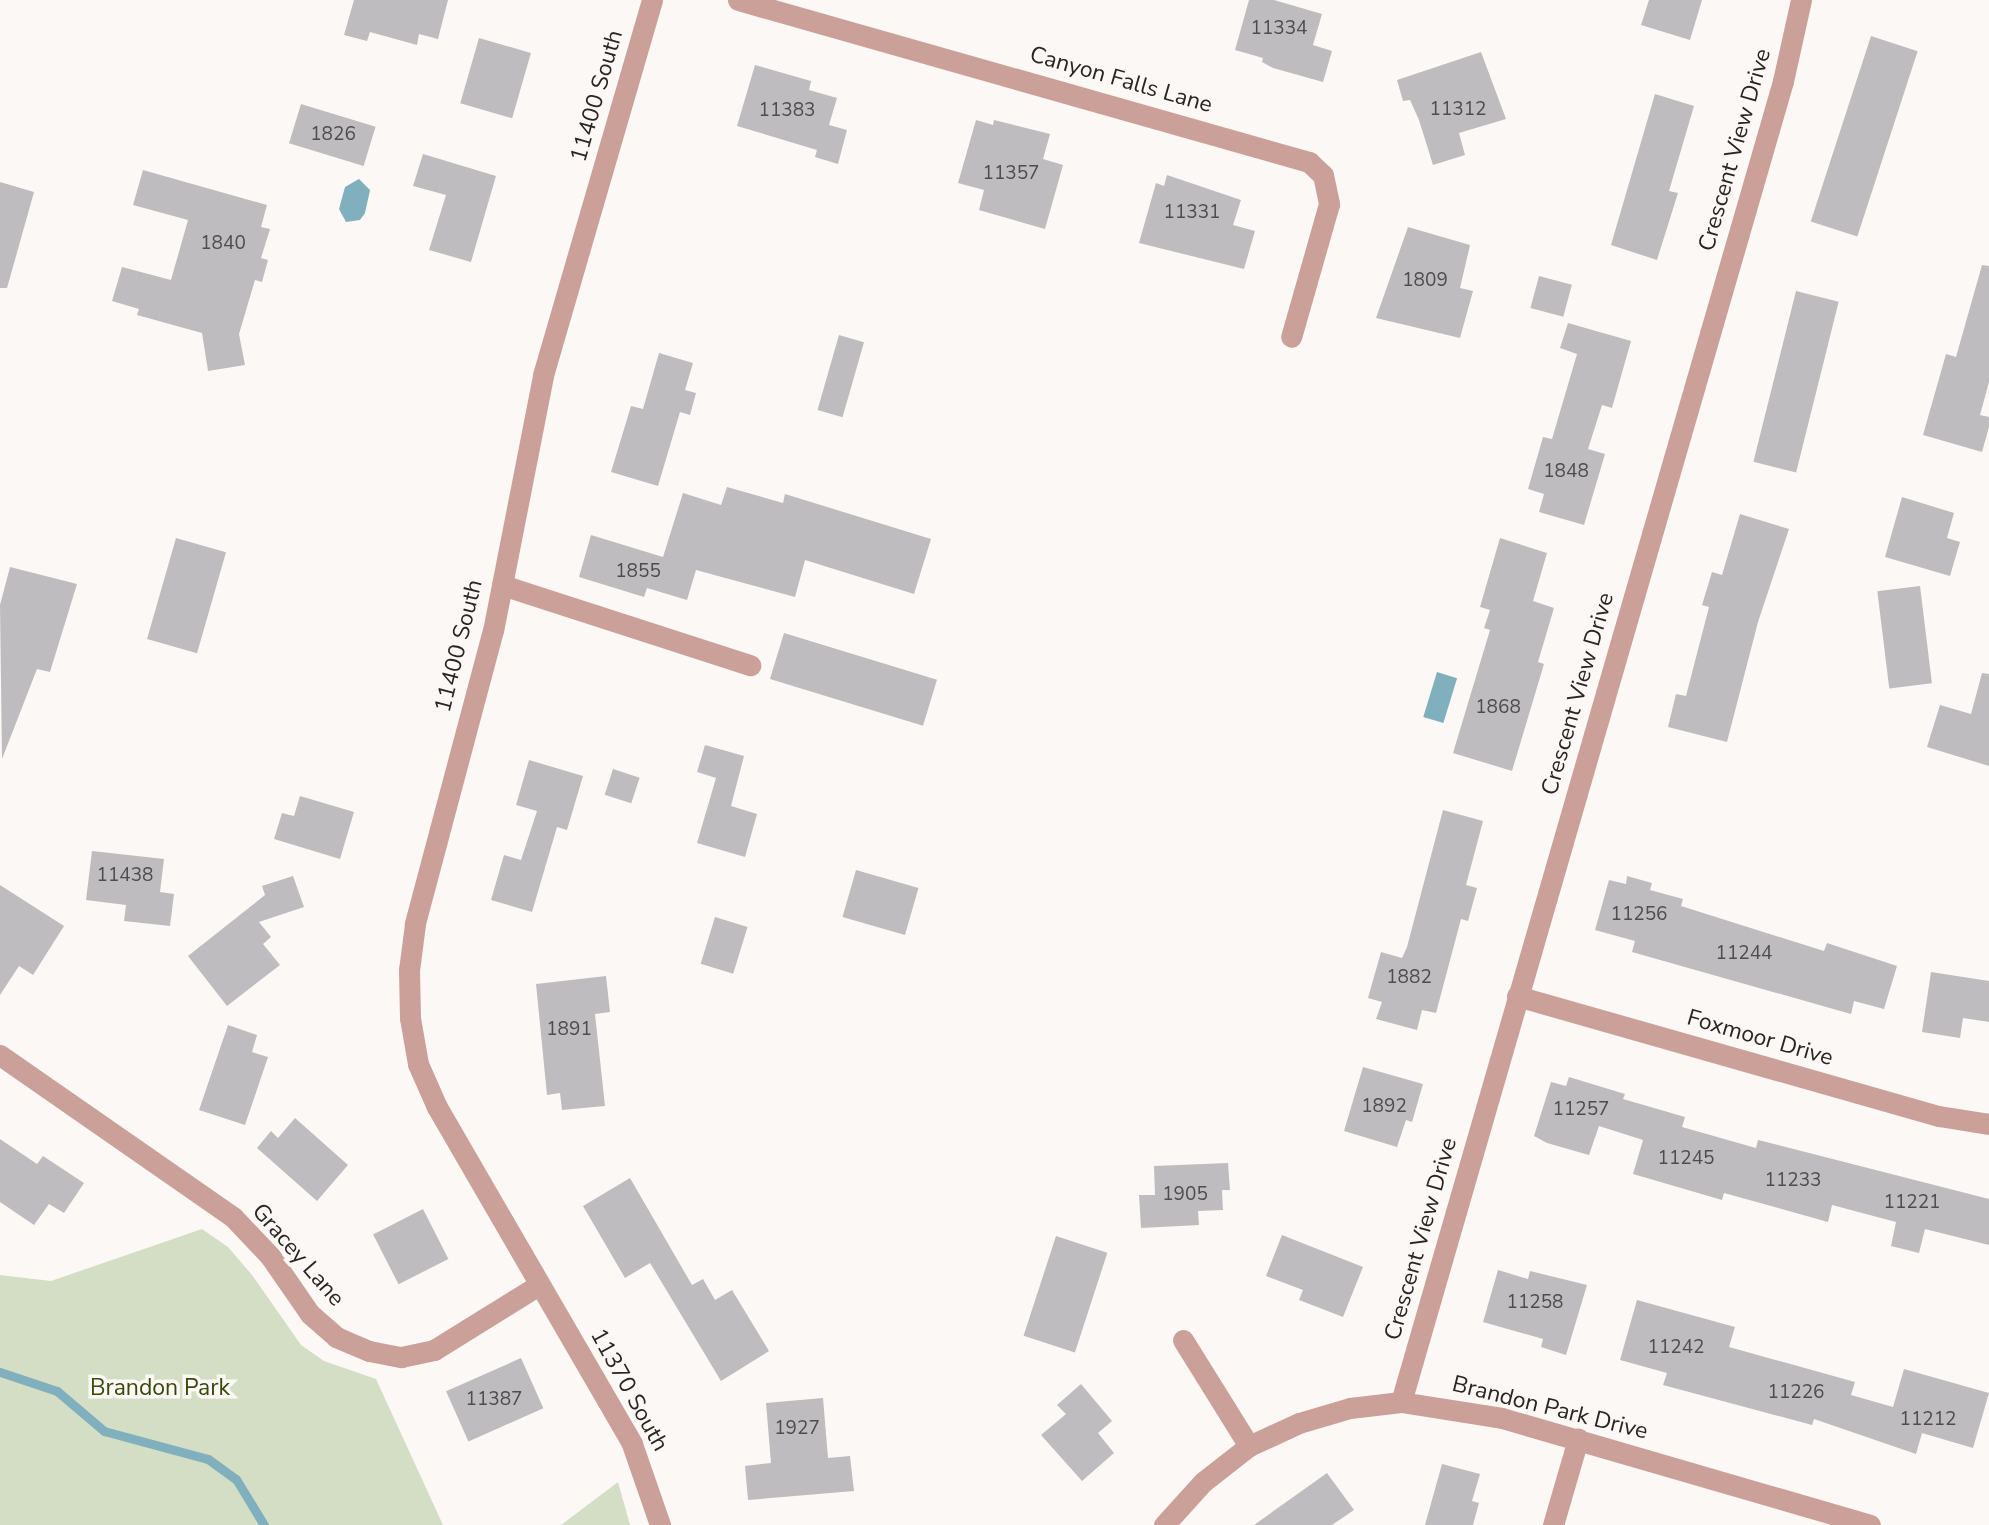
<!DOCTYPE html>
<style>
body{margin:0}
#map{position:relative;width:1989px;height:1525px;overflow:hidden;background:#fcf8f5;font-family:"Nunito Sans",sans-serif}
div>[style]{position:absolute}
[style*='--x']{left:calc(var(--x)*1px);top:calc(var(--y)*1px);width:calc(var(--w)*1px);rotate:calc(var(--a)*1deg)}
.green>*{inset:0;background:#d4dec4}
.water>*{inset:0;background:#80b0be;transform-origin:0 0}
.stream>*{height:9px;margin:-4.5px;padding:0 4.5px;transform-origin:4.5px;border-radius:4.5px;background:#80b0be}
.building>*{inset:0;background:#bfbcbf;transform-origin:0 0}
.minor>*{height:21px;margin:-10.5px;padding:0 10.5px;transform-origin:10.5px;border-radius:10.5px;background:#caa099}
span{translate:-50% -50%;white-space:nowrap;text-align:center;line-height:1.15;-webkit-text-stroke:7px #fcf8f5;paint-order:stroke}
.number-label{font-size:19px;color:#4e4c4c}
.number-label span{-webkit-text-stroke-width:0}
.street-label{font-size:23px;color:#282625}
.park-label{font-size:23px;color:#38490c}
</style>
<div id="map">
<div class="green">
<div style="clip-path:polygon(202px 1229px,228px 1247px,252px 1275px,301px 1345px,324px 1361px,376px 1379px,443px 1525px,0 1525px,0 1275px,51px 1281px)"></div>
<div style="clip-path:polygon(618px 1482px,630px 1525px,561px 1525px)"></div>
</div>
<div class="water">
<div style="clip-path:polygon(359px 179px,370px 190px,365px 213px,360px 220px,346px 222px,339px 209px,345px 187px)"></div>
<div style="left:1437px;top:672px;width:21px;height:47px;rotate:17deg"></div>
</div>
<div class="stream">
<div style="--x:0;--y:1372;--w:60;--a:18.4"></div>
<div style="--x:57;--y:1391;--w:62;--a:40.4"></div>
<div style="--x:104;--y:1431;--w:108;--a:15.1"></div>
<div style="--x:208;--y:1459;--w:34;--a:36"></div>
<div style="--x:236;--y:1479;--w:54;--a:58.7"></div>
</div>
<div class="building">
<div style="clip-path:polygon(354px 0,448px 0,438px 39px,419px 34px,417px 45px,370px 32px,367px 41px,344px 35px)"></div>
<div style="clip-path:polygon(1249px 0,1274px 0,1322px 14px,1313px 45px,1332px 51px,1323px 82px,1273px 68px,1262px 62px,1263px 58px,1235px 50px)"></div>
<div style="clip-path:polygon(1649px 0,1702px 0,1690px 40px,1641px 25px)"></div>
<div style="left:1871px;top:36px;width:49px;height:195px;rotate:18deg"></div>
<div style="left:479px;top:38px;width:54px;height:68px;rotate:16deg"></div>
<div style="clip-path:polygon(1481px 52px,1506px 119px,1459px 133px,1465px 155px,1433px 165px,1419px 120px,1410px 100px,1403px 101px,1397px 80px)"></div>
<div style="clip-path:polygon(755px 65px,811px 81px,809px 90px,837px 98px,829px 125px,847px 130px,838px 164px,815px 157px,817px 150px,737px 126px)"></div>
<div style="clip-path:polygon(1655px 94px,1694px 106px,1669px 191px,1678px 193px,1657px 260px,1611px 245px)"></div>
<div style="left:301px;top:104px;width:78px;height:41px;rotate:17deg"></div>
<div style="clip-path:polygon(976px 120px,993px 125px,994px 120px,1050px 134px,1043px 159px,1063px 165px,1045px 229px,979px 210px,984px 190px,958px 183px)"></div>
<div style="clip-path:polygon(423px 154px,496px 176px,471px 262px,429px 250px,446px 195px,413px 186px)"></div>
<div style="clip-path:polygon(143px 170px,267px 205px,261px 227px,270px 229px,261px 258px,268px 260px,262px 282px,255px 280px,239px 334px,245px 365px,208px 371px,202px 333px,137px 315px,139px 309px,112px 301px,122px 267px,171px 280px,188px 220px,133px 205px)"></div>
<div style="clip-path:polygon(1167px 175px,1241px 200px,1233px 225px,1255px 231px,1244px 269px,1139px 243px,1156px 183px,1164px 186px)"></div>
<div style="clip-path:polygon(0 182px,34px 192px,7px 288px,0 288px)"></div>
<div style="clip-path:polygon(1408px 227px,1470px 245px,1460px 288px,1473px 291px,1460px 338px,1376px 318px)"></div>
<div style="clip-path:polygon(1982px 265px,1989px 266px,1989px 382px,1980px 415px,1989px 417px,1989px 427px,1982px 452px,1923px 435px,1946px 354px,1956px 357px)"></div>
<div style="left:1539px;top:276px;width:34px;height:33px;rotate:15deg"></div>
<div style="left:1796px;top:291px;width:44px;height:176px;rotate:14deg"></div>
<div style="clip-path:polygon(1568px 323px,1631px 341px,1612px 408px,1602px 405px,1588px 449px,1605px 454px,1584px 525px,1539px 512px,1544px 494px,1528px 489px,1543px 437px,1552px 439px,1577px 354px,1560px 348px)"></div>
<div style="left:839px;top:335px;width:26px;height:78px;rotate:16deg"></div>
<div style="clip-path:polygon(659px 353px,693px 363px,685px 390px,696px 393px,690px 415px,680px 412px,658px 486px,611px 472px,631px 406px,643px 409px)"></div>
<div style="clip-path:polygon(727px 487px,783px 503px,785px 494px,931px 539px,914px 594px,805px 560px,795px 597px,696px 570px,687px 600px,647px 588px,644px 597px,579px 577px,591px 535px,663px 557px,683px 493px,721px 505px)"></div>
<div style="clip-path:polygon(1902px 497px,1954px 513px,1947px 538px,1960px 542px,1950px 576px,1885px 557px)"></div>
<div style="clip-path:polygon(1740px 514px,1789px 529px,1758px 622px,1727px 742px,1668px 727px,1676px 694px,1686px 696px,1709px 607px,1702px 605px,1712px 572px,1722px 575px)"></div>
<div style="left:176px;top:538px;width:52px;height:105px;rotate:16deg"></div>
<div style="clip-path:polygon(1500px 538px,1547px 553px,1533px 601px,1554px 608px,1538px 662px,1544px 664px,1512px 771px,1453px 753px,1490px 630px,1484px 628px,1490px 610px,1480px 607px)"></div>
<div style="clip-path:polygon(10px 567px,77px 584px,50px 672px,37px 669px,2px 759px,0 605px)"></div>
<div style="left:1920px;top:586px;width:98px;height:43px;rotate:83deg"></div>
<div style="left:784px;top:633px;width:160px;height:48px;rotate:17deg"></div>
<div style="clip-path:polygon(1982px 673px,1989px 674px,1989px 766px,1927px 747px,1940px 705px,1971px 714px)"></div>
<div style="clip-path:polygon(705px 745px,744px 756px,731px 806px,757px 814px,745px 857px,697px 843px,716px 778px,697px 772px)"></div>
<div style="clip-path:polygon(529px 760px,583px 776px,567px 830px,557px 827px,532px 912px,491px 900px,504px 855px,521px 860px,537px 811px,516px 805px)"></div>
<div style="left:613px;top:769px;width:28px;height:27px;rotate:18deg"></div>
<div style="clip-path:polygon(300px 796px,354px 812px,340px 859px,274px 839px,282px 813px,294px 816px)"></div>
<div style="clip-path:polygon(1443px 810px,1483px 821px,1466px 885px,1477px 888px,1468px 921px,1461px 919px,1436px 1013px,1422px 1010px,1417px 1030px,1376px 1019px,1382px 1002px,1368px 998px,1381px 952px,1402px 958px,1407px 947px)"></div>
<div style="clip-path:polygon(92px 851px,164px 859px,160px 892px,174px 894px,170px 926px,124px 921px,126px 905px,86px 900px)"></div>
<div style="left:856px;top:870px;width:65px;height:49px;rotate:16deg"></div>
<div style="clip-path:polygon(293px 876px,304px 907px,259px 922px,271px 937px,263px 944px,280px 965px,227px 1006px,188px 956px,265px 895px,262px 886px)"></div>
<div style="clip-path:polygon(1627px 876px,1652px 883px,1650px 890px,1683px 899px,1681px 906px,1824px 951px,1827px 943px,1897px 966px,1884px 1009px,1854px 1001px,1851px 1014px,1632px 952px,1635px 941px,1595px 930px,1609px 880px,1626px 884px)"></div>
<div style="clip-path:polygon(0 885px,64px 926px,33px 975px,19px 966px,0 995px)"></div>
<div style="left:715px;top:917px;width:34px;height:49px;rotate:17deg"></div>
<div style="clip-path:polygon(1931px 972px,1989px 981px,1989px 1022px,1963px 1018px,1960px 1038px,1922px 1032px)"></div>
<div style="clip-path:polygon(606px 976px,610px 1012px,595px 1014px,605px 1106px,562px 1110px,560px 1093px,547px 1095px,536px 984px)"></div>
<div style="clip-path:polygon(228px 1025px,257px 1035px,252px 1052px,268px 1057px,245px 1125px,199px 1110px)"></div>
<div style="clip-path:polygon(1363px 1067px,1423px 1084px,1412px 1122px,1406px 1120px,1397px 1147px,1344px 1131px)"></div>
<div style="clip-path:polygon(1569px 1077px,1625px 1094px,1623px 1099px,1685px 1117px,1682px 1127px,1756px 1148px,1758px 1140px,1989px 1199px,1989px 1245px,1925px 1229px,1919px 1253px,1891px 1246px,1896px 1222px,1832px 1205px,1828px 1222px,1724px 1193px,1722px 1200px,1633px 1174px,1643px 1140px,1599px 1126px,1589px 1155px,1547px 1143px,1534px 1136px,1551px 1082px,1566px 1086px)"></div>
<div style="clip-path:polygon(295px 1118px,348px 1165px,317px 1201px,257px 1148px,271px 1131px,278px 1138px)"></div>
<div style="clip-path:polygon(0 1139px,37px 1164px,43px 1156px,84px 1183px,64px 1213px,49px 1204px,34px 1225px,0 1202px)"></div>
<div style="clip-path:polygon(1228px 1163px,1230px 1190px,1222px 1190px,1223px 1210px,1198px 1211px,1199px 1225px,1141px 1228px,1139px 1195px,1155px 1195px,1154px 1166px)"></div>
<div style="clip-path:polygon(630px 1178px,692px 1285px,703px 1279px,715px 1300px,732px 1290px,769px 1351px,721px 1381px,650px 1263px,625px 1278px,583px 1206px)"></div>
<div style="left:423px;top:1209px;width:56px;height:56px;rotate:63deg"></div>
<div style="clip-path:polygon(1282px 1235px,1363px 1267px,1343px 1317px,1299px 1300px,1303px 1290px,1266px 1276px)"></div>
<div style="left:1056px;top:1236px;width:54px;height:105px;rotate:18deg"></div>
<div style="clip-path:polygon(1498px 1270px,1528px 1279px,1530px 1271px,1587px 1285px,1566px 1355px,1541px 1347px,1543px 1339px,1483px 1322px)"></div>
<div style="clip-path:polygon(1637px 1300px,1735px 1327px,1729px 1347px,1855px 1382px,1851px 1395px,1893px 1407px,1904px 1369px,1989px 1393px,1973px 1448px,1922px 1433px,1916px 1454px,1814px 1419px,1812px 1425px,1663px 1385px,1667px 1373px,1620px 1360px)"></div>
<div style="left:521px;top:1358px;width:55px;height:82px;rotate:66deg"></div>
<div style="clip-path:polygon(1081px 1384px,1112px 1421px,1098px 1433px,1114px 1453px,1082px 1481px,1041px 1435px,1066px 1414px,1057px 1405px)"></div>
<div style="clip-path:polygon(823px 1398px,828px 1458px,850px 1456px,854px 1491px,748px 1500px,745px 1466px,771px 1463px,766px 1403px)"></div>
<div style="clip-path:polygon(1442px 1464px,1480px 1474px,1472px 1501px,1479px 1503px,1473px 1525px,1425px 1525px)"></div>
<div style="clip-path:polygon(1327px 1473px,1354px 1510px,1332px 1525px,1254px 1525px)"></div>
</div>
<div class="minor">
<div style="--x:652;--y:0;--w:391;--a:106.2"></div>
<div style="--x:543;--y:376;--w:259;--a:101.1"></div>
<div style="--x:493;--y:630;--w:304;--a:104.9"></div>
<div style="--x:415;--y:924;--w:46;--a:97.4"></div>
<div style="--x:409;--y:970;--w:48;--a:88.8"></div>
<div style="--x:410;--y:1018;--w:47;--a:80.1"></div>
<div style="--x:418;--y:1064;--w:47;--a:66.2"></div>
<div style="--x:437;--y:1107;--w:389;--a:59.9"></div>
<div style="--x:632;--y:1444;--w:86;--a:70.9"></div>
<div style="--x:738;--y:0;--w:594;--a:15.84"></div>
<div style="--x:1309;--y:162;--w:19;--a:43"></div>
<div style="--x:1323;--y:175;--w:30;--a:78"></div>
<div style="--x:1329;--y:204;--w:138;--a:105.9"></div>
<div style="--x:502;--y:585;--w:261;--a:17.9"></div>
<div style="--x:1517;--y:996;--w:439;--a:15.9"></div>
<div style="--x:1939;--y:1116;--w:51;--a:9.1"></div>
<div style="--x:0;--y:1055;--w:284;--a:34.8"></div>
<div style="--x:233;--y:1217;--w:54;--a:46.5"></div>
<div style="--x:270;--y:1256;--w:70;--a:55.4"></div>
<div style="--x:310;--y:1314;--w:35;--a:41"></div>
<div style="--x:336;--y:1337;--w:36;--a:23"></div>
<div style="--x:369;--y:1351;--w:33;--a:11"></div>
<div style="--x:401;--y:1357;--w:34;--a:-12"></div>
<div style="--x:434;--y:1350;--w:123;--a:-31.8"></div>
<div style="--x:1183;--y:1340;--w:125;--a:58.1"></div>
<div style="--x:1401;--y:1402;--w:1375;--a:-73.87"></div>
<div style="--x:1783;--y:81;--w:83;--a:-77.5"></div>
<div style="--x:1164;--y:1525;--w:58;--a:-47.8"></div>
<div style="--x:1203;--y:1482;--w:58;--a:-38"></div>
<div style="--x:1249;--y:1446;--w:55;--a:-24.7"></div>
<div style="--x:1299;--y:1423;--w:53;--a:-16.4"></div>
<div style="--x:1350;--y:1408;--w:51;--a:-6.7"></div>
<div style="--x:1401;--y:1402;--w:102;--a:9"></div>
<div style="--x:1502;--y:1418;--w:383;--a:16.2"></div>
<div style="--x:1553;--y:1525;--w:90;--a:-73.8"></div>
</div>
<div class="number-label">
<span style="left:1279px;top:29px">11334</span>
<span style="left:1458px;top:110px">11312</span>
<span style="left:787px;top:111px">11383</span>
<span style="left:333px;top:135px">1826</span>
<span style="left:1011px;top:174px">11357</span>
<span style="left:1192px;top:213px">11331</span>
<span style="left:223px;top:244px">1840</span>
<span style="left:1425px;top:281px">1809</span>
<span style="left:1566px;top:472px">1848</span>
<span style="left:638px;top:572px">1855</span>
<span style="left:1498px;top:708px">1868</span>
<span style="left:125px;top:876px">11438</span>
<span style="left:1639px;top:915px">11256</span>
<span style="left:1744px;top:954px">11244</span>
<span style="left:1409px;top:978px">1882</span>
<span style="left:569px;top:1030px">1891</span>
<span style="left:1384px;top:1107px">1892</span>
<span style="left:1581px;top:1110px">11257</span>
<span style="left:1686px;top:1159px">11245</span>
<span style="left:1793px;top:1181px">11233</span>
<span style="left:1185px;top:1195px">1905</span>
<span style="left:1912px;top:1203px">11221</span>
<span style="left:1535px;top:1303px">11258</span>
<span style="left:1676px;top:1348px">11242</span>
<span style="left:1796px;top:1393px">11226</span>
<span style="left:494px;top:1400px">11387</span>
<span style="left:1928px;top:1420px">11212</span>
<span style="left:797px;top:1429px">1927</span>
</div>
<div class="street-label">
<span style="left:1121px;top:80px;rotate:16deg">Canyon Falls Lane</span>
<span style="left:597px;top:96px;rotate:-74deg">11400 South</span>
<span style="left:1735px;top:150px;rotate:-74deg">Crescent View Drive</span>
<span style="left:459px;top:646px;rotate:-76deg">11400 South</span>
<span style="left:1578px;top:694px;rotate:-74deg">Crescent View Drive</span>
<span style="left:1760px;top:1038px;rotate:16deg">Foxmoor Drive</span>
<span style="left:1421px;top:1239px;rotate:-74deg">Crescent View Drive</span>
<span style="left:298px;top:1255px;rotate:49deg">Gracey Lane</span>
<span style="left:629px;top:1390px;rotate:61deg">11370 South</span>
<span style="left:1550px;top:1408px;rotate:14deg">Brandon Park Drive</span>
</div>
<div class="park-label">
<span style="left:160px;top:1388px">Brandon Park</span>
</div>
</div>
